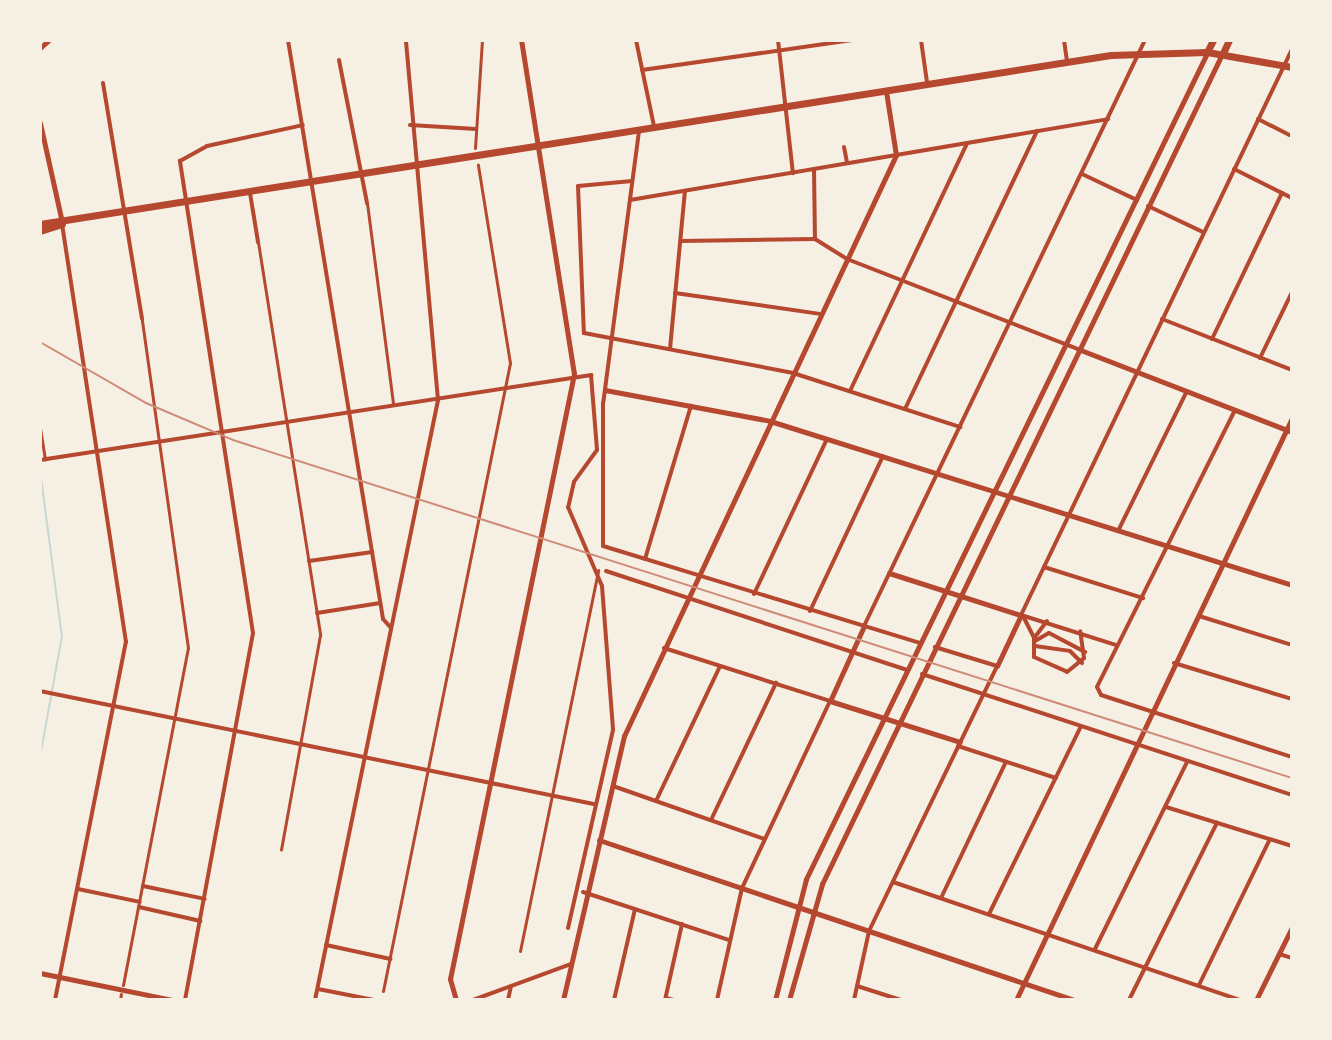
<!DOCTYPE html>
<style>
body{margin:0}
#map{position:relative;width:1332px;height:1040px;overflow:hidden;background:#f6efe4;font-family:"Space Grotesk",sans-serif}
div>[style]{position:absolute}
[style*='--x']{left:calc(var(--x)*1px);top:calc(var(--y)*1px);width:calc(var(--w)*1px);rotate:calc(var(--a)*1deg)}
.stream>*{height:2px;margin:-1px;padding:0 1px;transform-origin:1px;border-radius:1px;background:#c9d6d2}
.pedestrian>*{height:3px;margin:-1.5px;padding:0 1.5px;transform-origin:1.5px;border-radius:1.5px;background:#b5482f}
.minor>*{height:4px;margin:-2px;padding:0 2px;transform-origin:2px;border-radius:2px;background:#b5482f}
.tertiary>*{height:5px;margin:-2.5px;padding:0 2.5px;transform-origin:2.5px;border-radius:2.5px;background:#b5482f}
.primary>*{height:7px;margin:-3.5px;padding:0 3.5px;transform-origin:3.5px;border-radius:3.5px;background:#b5482f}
.rail>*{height:2px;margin:-1px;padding:0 1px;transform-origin:1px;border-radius:1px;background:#cf8b77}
span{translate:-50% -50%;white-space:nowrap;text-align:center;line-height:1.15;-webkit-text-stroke:8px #f6efe4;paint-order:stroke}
.frame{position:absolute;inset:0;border:42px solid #f6efe4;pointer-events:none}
</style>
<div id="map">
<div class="stream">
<div style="--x:40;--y:470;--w:167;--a:82.5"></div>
<div style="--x:62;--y:636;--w:123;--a:100.3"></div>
</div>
<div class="pedestrian">
<div style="--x:475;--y:148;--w:108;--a:-86.3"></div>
<div style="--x:367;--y:203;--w:203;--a:82.6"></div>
<div style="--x:258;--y:242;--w:398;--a:81"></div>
<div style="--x:320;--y:635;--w:218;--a:100.3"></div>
<div style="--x:40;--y:428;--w:32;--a:81"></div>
<div style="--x:520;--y:951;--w:389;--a:-78.4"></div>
<div style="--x:123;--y:985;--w:343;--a:-79.1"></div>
<div style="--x:188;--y:648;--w:332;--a:-98"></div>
<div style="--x:383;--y:991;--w:641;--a:-78.57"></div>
<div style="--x:510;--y:363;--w:201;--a:-99.2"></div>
<div style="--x:120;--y:1000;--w:6;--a:-81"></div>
</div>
<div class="minor">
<div style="--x:288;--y:40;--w:587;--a:80.68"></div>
<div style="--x:383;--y:619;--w:12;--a:48"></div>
<div style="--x:636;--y:40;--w:88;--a:78.2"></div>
<div style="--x:778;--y:40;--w:134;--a:83.6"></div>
<div style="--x:921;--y:40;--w:42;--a:81.9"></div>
<div style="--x:1064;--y:40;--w:22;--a:82"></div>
<div style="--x:339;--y:60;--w:146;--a:78.9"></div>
<div style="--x:642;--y:70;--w:214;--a:-8.1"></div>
<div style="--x:103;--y:83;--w:239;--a:80.6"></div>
<div style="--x:1258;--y:119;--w:38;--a:27"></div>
<div style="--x:410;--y:125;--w:66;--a:3.5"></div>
<div style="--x:639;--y:131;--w:274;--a:97.5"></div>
<div style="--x:603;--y:403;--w:143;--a:90"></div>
<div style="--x:603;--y:546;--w:332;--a:17"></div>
<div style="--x:844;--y:147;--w:16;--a:79"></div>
<div style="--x:814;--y:169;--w:70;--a:89.2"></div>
<div style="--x:1234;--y:169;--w:65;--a:26.6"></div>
<div style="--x:1082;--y:174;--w:61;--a:25.3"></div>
<div style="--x:632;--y:181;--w:54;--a:174.7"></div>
<div style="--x:578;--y:186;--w:147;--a:87.7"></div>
<div style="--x:584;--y:333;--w:213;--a:10.8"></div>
<div style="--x:793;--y:373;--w:176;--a:17.9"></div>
<div style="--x:250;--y:193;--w:50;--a:80.7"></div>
<div style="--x:630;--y:200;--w:485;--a:-9.6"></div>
<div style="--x:1148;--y:206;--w:61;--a:25.3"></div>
<div style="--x:681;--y:241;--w:134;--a:-0.9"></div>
<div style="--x:815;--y:239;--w:38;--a:32"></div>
<div style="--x:847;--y:259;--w:248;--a:21.3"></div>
<div style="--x:675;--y:293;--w:148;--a:8.2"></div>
<div style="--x:1162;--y:319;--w:140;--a:21.4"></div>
<div style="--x:1212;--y:339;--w:162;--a:-64.4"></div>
<div style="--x:670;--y:349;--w:159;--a:-84.6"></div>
<div style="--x:1260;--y:358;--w:73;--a:-64.1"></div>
<div style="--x:850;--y:391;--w:273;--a:-64.7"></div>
<div style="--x:905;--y:409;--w:308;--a:-64.6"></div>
<div style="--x:1235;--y:410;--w:309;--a:116.5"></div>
<div style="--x:1097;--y:687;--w:9;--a:63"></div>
<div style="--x:1101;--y:695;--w:201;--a:18"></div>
<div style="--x:40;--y:460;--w:558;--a:-8.77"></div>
<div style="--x:591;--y:375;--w:75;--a:85.4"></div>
<div style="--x:597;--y:450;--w:39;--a:126"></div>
<div style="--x:574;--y:482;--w:26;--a:103"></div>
<div style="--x:568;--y:507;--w:86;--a:66.7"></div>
<div style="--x:602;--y:586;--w:144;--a:85.6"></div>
<div style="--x:613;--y:730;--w:203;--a:102.8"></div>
<div style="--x:1118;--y:531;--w:156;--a:-63.8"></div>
<div style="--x:645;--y:559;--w:160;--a:-73.3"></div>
<div style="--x:309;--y:561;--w:64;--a:-8.1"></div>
<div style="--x:1044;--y:567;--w:104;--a:17.4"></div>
<div style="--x:606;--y:571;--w:317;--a:18.2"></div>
<div style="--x:754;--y:594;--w:171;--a:-64.8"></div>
<div style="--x:810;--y:611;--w:171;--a:-64.8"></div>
<div style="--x:317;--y:613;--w:64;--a:-9"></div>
<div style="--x:1021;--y:615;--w:628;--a:-64.41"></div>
<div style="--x:1021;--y:615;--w:100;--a:17.5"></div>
<div style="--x:1023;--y:616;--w:25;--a:63"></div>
<div style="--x:1199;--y:616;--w:97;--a:17.3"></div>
<div style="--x:1047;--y:621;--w:21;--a:127"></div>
<div style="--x:1034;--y:638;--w:19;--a:90"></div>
<div style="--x:1034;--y:657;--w:36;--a:24"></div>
<div style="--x:1067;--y:672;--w:22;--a:-39"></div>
<div style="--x:1084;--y:658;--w:27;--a:-98"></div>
<div style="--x:864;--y:626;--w:650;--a:-64.38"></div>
<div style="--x:1035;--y:641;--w:16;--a:-30"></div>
<div style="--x:1049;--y:633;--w:41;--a:27.8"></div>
<div style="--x:1035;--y:646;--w:35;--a:8"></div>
<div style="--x:1070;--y:651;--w:17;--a:45"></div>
<div style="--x:664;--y:648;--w:174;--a:17.7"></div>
<div style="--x:830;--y:701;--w:207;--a:115.2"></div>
<div style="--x:742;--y:888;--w:115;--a:102.6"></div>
<div style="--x:1174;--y:663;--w:123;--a:17"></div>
<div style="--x:922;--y:674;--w:389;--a:18.1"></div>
<div style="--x:40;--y:691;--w:565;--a:11.53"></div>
<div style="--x:958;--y:746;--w:103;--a:18.1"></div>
<div style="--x:613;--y:786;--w:160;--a:19.3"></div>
<div style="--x:656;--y:801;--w:149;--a:-64.6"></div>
<div style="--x:1166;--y:807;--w:132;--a:17.2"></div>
<div style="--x:711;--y:820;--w:152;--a:-64.6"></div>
<div style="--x:893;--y:882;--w:366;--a:18.8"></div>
<div style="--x:143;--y:886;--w:63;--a:11.8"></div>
<div style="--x:78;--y:889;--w:63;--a:11.8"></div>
<div style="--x:583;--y:892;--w:154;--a:18.2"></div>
<div style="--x:941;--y:898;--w:151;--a:-64.5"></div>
<div style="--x:139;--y:907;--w:63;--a:12.9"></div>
<div style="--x:989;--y:914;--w:207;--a:-63.9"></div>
<div style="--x:326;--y:945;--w:66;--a:12.3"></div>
<div style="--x:1095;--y:949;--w:208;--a:-63.8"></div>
<div style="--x:1279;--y:954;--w:14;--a:17"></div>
<div style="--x:1199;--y:985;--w:162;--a:-64.1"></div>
<div style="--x:857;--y:986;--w:46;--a:17.7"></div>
<div style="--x:318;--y:989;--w:57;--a:11.1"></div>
<div style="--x:666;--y:998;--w:8;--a:14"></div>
<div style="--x:55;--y:1000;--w:365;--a:-78.8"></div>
<div style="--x:126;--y:642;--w:423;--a:-98.7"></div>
<div style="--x:185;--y:1000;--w:373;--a:-79.5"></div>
<div style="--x:253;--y:633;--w:478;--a:-98.8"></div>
<div style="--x:180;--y:161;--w:31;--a:-29"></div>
<div style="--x:207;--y:146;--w:98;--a:-12.3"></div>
<div style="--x:315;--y:1000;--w:612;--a:-78.41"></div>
<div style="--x:438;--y:400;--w:361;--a:-95.1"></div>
<div style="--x:473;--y:1000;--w:104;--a:-20.2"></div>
<div style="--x:508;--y:1000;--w:14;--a:-78"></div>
<div style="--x:614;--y:1000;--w:93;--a:-77"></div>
<div style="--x:665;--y:1000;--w:78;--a:-77.4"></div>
<div style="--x:854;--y:1000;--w:71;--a:-77.7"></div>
<div style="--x:869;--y:931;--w:294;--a:-64.2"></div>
<div style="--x:997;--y:666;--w:65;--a:-163"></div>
<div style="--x:1129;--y:1000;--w:198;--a:-63.6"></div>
</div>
<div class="tertiary">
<div style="--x:40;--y:48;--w:12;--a:-42"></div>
<div style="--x:40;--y:123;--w:101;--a:77.5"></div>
<div style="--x:1078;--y:349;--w:230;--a:21.2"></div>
<div style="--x:605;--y:390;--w:168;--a:10.6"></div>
<div style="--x:770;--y:421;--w:547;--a:17.44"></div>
<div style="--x:889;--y:573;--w:139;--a:17.7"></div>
<div style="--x:1021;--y:615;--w:56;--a:115.2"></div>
<div style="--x:864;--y:626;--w:82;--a:114.4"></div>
<div style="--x:830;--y:701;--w:136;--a:17.5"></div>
<div style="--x:599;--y:840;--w:501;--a:18.62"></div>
<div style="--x:40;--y:973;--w:136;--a:11.5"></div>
<div style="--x:456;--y:1000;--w:22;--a:-106"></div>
<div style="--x:450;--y:979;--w:618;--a:-78.42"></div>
<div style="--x:574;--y:374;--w:338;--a:-99"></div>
<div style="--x:563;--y:1000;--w:271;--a:-77"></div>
<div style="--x:624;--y:736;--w:642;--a:-64.91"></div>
<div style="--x:896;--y:155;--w:65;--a:-98.9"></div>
<div style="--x:775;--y:1000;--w:125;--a:-75.6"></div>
<div style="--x:806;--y:879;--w:918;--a:-64.1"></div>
<div style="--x:789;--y:1000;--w:121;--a:-74.1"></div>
<div style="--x:822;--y:884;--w:921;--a:-64.27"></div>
<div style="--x:1016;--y:1000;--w:644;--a:-64.63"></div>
<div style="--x:1256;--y:1000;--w:81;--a:-63.7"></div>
</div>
<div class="primary">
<div style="--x:1207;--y:52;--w:13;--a:-63"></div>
<div style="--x:1223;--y:53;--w:14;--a:-65"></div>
<div style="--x:40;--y:224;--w:1084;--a:-8.97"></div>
<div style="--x:1111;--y:55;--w:96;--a:-1.8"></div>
<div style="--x:1207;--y:52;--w:86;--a:10"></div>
<div style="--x:40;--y:231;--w:23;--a:-18"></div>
</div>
<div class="rail">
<div style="--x:40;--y:342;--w:122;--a:29.9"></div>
<div style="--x:146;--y:403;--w:95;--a:23"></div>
<div style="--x:233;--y:440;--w:1112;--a:17.7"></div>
</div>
<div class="frame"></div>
</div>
